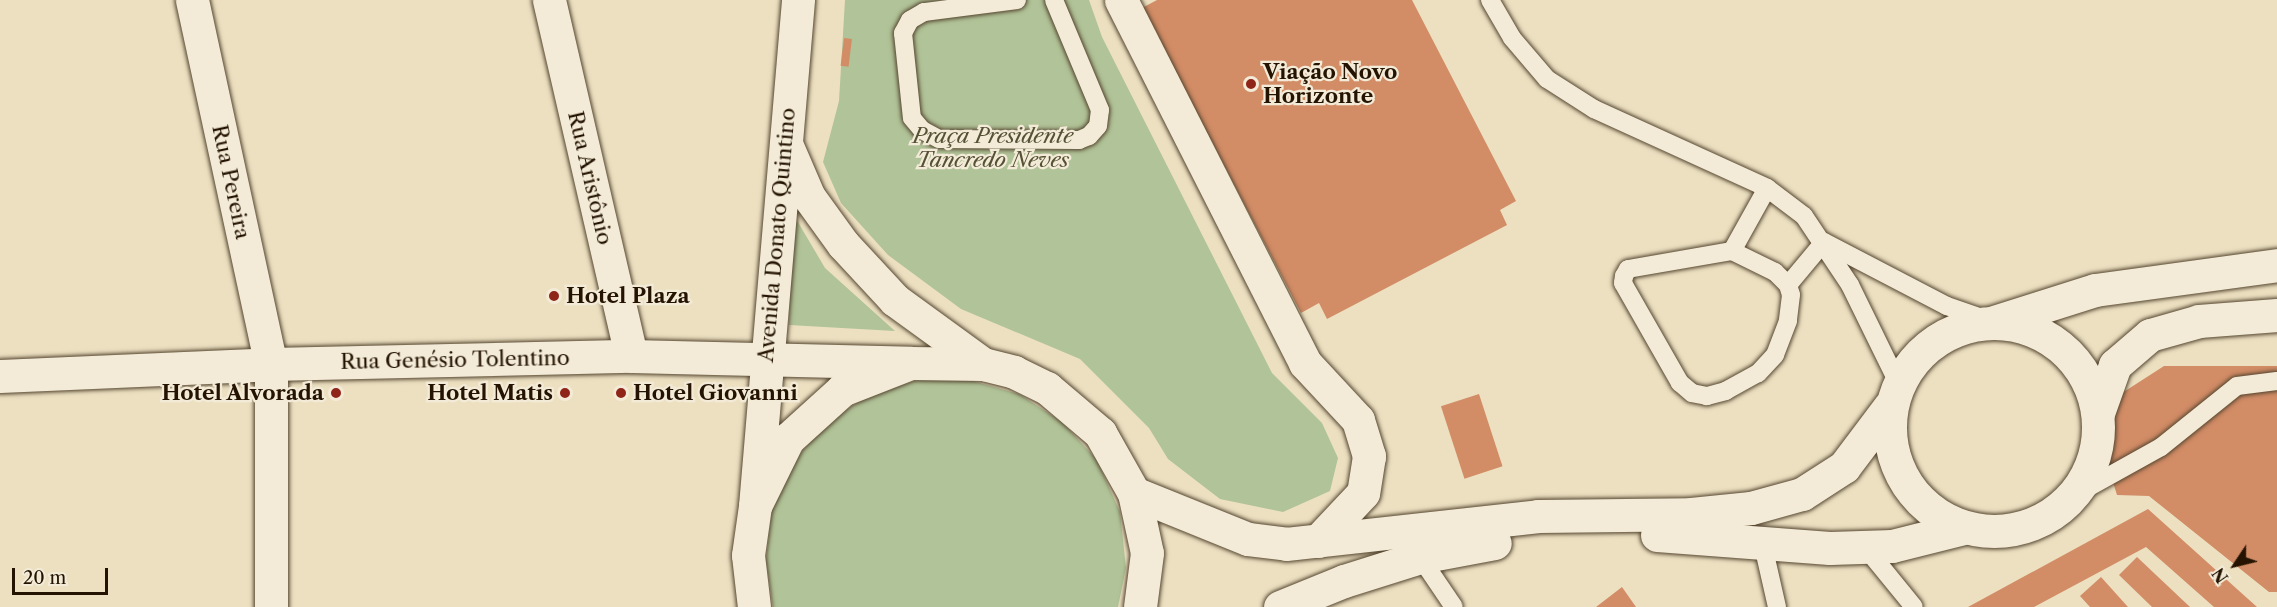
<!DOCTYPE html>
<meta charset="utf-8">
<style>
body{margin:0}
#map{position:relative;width:2277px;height:607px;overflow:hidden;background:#ece0c1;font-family:"Libre Caslon Text",serif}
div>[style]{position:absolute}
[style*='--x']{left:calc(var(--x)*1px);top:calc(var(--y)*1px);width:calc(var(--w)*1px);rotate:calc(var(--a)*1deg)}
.green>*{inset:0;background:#b1c398}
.building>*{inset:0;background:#d28c66;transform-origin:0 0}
.roads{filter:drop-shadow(0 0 2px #554630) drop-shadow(0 0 2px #554630)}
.service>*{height:18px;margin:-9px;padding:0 9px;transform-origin:9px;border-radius:9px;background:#f3ebd7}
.minor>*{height:33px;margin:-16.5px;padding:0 16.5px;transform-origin:16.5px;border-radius:16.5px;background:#f3ebd7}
.minor>.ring{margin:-16.5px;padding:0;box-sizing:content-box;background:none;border:33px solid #f3ebd7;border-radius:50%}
.tertiary>*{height:33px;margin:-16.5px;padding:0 16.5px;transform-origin:16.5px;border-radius:16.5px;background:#f3ebd7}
.dots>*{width:16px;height:16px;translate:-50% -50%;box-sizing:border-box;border:3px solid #f3ebd7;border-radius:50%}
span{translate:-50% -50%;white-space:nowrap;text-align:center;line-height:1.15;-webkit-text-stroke:4.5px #f3ebd7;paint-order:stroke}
.poi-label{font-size:21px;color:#231300;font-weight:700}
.left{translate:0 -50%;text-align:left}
.right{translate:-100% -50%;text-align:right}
.park-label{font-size:21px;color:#555135;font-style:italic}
.street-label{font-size:21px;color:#231300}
.north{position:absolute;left:2205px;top:535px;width:60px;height:60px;-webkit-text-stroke:4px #f3ebd7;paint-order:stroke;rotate:235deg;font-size:16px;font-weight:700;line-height:24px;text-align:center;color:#231300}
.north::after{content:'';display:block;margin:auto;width:21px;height:27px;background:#231300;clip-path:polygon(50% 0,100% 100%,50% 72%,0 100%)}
.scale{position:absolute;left:12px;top:568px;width:96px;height:27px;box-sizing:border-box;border:3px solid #231300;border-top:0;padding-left:8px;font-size:18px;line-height:21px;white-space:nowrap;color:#231300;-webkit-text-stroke:4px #f3ebd7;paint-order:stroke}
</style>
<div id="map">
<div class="green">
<div style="clip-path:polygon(845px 0,1089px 0,1102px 37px,1272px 373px,1322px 423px,1338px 458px,1330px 491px,1283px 512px,1220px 499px,1168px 459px,1149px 428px,1080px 359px,961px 309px,888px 255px,841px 203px,823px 162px,839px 101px)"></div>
<div style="clip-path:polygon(792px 212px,825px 268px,895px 331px,789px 325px)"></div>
<div style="clip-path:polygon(918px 380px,969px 380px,1019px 394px,1062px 422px,1097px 460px,1120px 512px,1126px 568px,1118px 607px,773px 607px,766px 560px,772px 509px,793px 462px,826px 423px,869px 395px)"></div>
</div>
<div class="building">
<div style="clip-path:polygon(1157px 0,1412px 0,1516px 201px,1500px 210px,1507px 225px,1327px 319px,1319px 303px,1301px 313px,1142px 8px)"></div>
<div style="left:844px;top:38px;width:8px;height:28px;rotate:7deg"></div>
<div style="clip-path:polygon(2164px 366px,2277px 366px,2277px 592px,2269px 592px,2149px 496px,2117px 495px,2091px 413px)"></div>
<div style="left:1479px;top:394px;width:76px;height:40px;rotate:72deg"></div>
<div style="clip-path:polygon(2148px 509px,2257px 607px,2214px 607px,2146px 547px,2034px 607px,1968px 607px)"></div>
<div style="clip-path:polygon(2137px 557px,2190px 607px,2152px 607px,2119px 575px)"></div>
<div style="clip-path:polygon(2101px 577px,2128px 607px,2090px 607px,2080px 596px)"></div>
<div style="clip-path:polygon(1622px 587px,1636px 607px,1596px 607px)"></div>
</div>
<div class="roads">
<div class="service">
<div style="--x:1017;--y:0;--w:94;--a:172.6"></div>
<div style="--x:924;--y:12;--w:16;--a:150"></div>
<div style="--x:910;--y:20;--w:15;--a:118"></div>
<div style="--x:903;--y:33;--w:85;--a:84"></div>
<div style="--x:912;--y:118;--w:16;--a:50"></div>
<div style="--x:922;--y:130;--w:19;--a:28"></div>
<div style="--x:939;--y:139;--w:140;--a:0.4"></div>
<div style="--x:1079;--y:140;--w:11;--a:-22"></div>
<div style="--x:1089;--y:136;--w:13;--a:-48"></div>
<div style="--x:1098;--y:126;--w:16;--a:-83"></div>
<div style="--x:1100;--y:110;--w:119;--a:-112.7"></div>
<div style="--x:1490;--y:0;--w:44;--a:59.9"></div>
<div style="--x:1512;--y:38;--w:54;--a:49.5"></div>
<div style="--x:1547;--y:79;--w:56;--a:32.6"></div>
<div style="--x:1594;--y:109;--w:190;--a:24.5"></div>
<div style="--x:1767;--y:188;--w:46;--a:37.1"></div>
<div style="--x:1804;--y:216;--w:83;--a:56.3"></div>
<div style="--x:1850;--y:285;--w:109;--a:63.9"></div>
<div style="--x:1732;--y:251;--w:48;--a:26"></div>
<div style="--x:1775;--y:272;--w:18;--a:45"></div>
<div style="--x:1788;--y:285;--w:10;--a:73"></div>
<div style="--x:1791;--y:295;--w:26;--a:97"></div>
<div style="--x:1788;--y:321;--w:36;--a:111"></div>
<div style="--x:1775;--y:355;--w:25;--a:133"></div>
<div style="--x:1758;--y:373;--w:37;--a:151"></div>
<div style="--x:1726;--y:391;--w:20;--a:165"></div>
<div style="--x:1707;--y:396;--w:15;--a:-169"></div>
<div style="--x:1692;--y:393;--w:16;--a:-140"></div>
<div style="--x:1680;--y:383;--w:115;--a:-119.7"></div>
<div style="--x:1623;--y:283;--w:7;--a:-82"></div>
<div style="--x:1624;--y:276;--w:8;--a:-60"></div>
<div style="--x:1628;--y:269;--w:106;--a:-9.8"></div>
<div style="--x:1732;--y:251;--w:72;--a:-60.9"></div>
<div style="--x:1788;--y:285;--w:56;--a:-50.1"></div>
<div style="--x:1824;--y:242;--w:139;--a:27.5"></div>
<div style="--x:1947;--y:306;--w:49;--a:19.2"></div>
<div style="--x:2073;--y:496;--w:101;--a:-29.1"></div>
<div style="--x:2161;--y:447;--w:97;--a:-38.8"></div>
<div style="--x:2237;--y:386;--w:40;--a:-7.1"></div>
<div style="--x:1762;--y:541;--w:68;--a:77.2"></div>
<div style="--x:1865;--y:547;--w:77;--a:50.8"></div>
<div style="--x:1420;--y:557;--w:60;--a:55.8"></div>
</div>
<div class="minor">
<div style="--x:192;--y:0;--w:372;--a:77.8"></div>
<div style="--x:271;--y:364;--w:243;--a:90"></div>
<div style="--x:549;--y:0;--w:365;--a:77"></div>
<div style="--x:1121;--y:0;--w:407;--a:63.1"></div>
<div style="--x:1305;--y:363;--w:78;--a:47.1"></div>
<div style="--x:1358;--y:420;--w:38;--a:73"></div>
<div style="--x:1369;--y:456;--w:37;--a:99"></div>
<div style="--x:1363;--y:493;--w:66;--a:133.2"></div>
<div style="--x:787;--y:146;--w:56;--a:66.7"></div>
<div style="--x:809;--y:197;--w:58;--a:54.1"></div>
<div style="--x:843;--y:244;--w:76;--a:47.1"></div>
<div style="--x:895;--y:300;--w:109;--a:36"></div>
<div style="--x:1994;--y:322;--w:106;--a:-17.6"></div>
<div style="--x:2095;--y:290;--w:184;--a:-7.8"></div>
<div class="ring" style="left:1890px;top:323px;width:175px;height:175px"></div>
<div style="--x:2098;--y:413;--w:51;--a:-70.5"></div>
<div style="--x:2115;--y:365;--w:46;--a:-40.6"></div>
<div style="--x:2150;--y:335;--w:51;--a:-15.9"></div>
<div style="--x:2199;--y:321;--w:78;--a:-4.4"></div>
<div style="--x:1134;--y:493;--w:123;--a:22"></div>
<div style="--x:1248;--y:539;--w:38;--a:7"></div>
<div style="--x:1286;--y:544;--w:254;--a:-6.3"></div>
<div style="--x:1538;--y:516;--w:153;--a:-0.7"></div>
<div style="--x:1691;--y:514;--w:60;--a:-5.7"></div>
<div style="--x:1751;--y:508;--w:53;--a:-15.4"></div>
<div style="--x:1802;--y:494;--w:50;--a:-32.7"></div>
<div style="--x:1844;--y:467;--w:76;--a:-53"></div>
<div style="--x:755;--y:506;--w:508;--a:-85.14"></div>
<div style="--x:1657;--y:535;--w:173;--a:4.3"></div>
<div style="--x:1830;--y:548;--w:62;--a:-1.8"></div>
<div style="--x:1892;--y:546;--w:74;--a:-14"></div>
<div style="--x:1280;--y:607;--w:69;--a:-22.1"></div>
<div style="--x:1344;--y:581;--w:80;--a:-17.5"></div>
<div style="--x:1420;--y:557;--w:76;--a:-10.6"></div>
</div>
<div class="tertiary">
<div style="--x:0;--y:376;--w:271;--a:-2.5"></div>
<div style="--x:271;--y:364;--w:360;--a:-1.3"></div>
<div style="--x:631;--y:356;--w:280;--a:1.4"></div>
<div style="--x:754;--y:607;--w:52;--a:-96.6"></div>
<div style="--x:748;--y:555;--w:49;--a:-81.9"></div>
<div style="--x:755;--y:506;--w:75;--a:-63.8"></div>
<div style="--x:788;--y:439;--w:73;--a:-42.2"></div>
<div style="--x:842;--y:390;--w:74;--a:-21.4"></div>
<div style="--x:911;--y:363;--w:72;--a:0.8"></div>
<div style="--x:983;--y:364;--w:32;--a:14"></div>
<div style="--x:1014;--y:372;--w:37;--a:26"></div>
<div style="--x:1047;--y:388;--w:70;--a:40.3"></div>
<div style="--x:1100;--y:433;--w:69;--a:60.5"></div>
<div style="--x:1134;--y:493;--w:61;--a:77.8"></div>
<div style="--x:1147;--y:553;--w:54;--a:97.4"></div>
</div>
</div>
<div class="dots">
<div style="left:1251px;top:84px;background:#8f2418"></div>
<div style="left:554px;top:296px;background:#8f2418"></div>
<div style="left:336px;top:393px;background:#8f2418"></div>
<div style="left:565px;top:393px;background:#8f2418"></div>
<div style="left:621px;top:393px;background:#8f2418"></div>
</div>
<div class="poi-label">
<span class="left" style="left:1263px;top:84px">Viação Novo<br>Horizonte</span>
<span class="left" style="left:566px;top:296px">Hotel Plaza</span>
<span class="right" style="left:324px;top:393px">Hotel Alvorada</span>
<span class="right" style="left:553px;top:393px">Hotel Matis</span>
<span class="left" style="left:633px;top:393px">Hotel Giovanni</span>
</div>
<div class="park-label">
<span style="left:993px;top:148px">Praça Presidente<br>Tancredo Neves</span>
</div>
<div class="street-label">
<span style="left:590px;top:178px;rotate:77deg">Rua Aristônio</span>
<span style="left:231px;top:182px;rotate:78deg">Rua Pereira</span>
<span style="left:777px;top:235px;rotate:-85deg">Avenida Donato Quintino</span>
<span style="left:455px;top:360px;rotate:-1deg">Rua Genésio Tolentino</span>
</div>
<div class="north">N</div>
<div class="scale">20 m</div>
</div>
